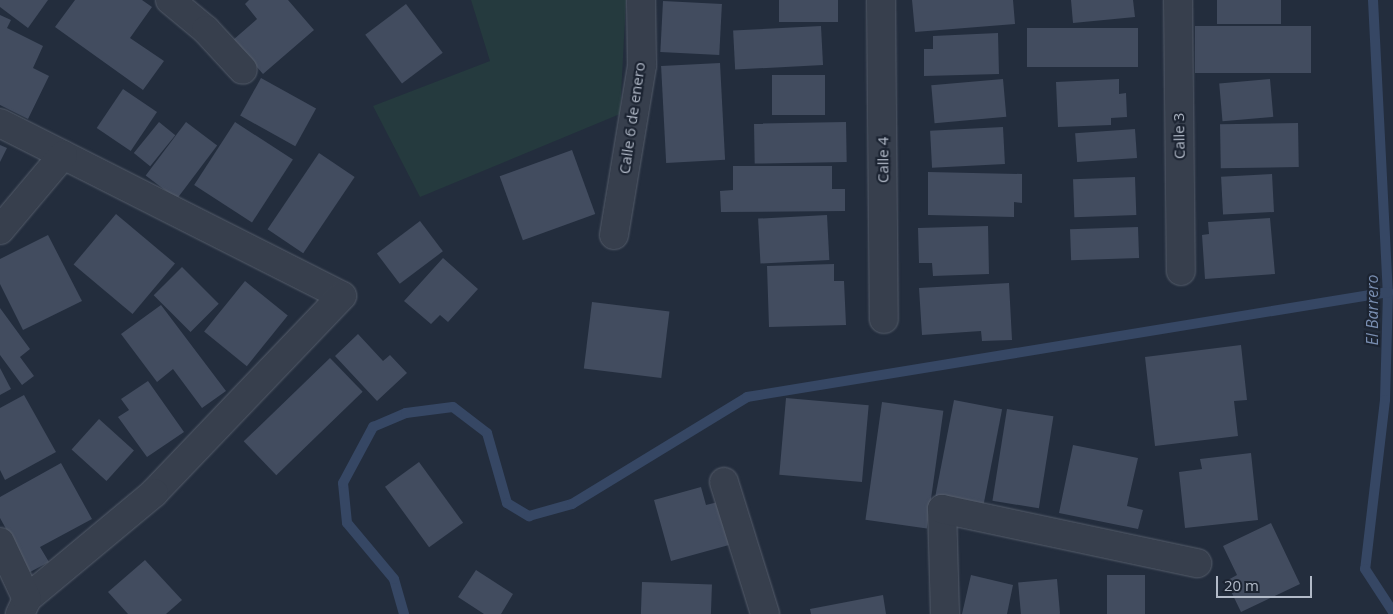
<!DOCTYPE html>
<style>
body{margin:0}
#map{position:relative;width:1393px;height:614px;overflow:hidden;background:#232d3d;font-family:"Open Sans",sans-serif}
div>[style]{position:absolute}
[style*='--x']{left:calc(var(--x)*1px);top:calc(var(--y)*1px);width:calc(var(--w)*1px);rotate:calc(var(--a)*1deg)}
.green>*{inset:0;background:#253a3e}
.stream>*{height:10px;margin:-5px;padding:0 5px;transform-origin:5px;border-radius:5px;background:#364764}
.building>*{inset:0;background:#424c5f;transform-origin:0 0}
.roads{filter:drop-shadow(0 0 1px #555d6b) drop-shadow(0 0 1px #555d6b)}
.minor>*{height:28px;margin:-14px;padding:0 14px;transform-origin:14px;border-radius:14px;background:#373f4d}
span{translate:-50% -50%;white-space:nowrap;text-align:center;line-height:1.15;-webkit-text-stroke:4.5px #1c2432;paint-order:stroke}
.street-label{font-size:15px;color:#b2bac8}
.water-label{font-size:16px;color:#798eb1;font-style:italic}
.scale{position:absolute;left:1216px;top:576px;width:96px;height:22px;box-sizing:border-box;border:2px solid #b2bac8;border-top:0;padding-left:6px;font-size:15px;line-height:18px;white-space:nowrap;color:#b2bac8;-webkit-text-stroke:4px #1c2432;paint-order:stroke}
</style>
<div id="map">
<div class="green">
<div style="clip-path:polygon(471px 0,626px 0,620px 114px,420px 197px,373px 106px,490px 61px)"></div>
</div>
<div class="stream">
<div style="--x:1373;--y:0;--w:292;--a:87.1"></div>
<div style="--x:1388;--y:292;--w:108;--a:91.6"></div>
<div style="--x:1385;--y:400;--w:170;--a:96.7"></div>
<div style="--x:1365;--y:569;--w:51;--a:56.9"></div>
<div style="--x:404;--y:614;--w:36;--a:-106"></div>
<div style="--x:394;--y:579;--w:73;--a:-130"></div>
<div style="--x:347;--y:523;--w:40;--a:-95.7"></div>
<div style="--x:343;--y:483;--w:64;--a:-61.8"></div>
<div style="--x:373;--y:427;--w:36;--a:-23"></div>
<div style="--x:406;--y:413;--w:47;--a:-7.3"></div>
<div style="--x:453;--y:407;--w:43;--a:37.4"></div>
<div style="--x:487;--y:433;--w:73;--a:74.1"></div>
<div style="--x:507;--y:503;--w:26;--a:31"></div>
<div style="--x:529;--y:516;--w:45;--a:-15.6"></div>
<div style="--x:572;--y:504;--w:205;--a:-31.4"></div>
<div style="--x:747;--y:397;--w:650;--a:-9.3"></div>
</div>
<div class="building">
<div style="clip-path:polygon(0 0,48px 0,28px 28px,0 7px)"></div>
<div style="clip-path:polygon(75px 0,142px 0,152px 7px,130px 38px,164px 61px,143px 90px,55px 27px)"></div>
<div style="clip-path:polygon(249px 0,288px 0,314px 30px,263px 74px,233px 40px,257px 19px,245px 4px)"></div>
<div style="left:779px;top:0;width:59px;height:22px"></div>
<div style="clip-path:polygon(912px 0,1013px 0,1015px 24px,915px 32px)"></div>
<div style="clip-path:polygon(1071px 0,1133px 0,1135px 17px,1073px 23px)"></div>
<div style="left:1217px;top:0;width:64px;height:24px"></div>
<div style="left:663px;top:1px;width:59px;height:51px;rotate:3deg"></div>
<div style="left:406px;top:4px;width:61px;height:51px;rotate:53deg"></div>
<div style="clip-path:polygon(0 15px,11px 20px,7px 28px,43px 46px,33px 68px,49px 76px,28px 119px,0 105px)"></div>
<div style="left:821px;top:26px;width:39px;height:88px;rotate:87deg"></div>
<div style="left:1311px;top:26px;width:47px;height:116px;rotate:90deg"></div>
<div style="left:1138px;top:28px;width:39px;height:111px;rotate:90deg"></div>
<div style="clip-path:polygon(998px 33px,999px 74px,924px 76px,924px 49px,933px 49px,933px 36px)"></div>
<div style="left:720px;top:63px;width:97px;height:59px;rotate:87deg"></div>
<div style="left:825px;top:75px;width:40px;height:53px;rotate:90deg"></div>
<div style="left:261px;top:78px;width:63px;height:43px;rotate:29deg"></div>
<div style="left:1003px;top:79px;width:38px;height:72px;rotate:85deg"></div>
<div style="clip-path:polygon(1119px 79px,1119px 94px,1126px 93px,1127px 117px,1111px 118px,1111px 125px,1058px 127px,1056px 82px)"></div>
<div style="left:1270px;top:79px;width:38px;height:51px;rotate:85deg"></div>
<div style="left:123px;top:89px;width:41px;height:47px;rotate:34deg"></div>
<div style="left:159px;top:122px;width:21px;height:40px;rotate:39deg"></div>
<div style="left:186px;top:122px;width:39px;height:67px;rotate:37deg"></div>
<div style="left:235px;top:122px;width:69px;height:75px;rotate:33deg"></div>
<div style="left:846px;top:122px;width:40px;height:92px;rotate:89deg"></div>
<div style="left:1298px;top:123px;width:44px;height:78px;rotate:89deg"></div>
<div style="left:1003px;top:127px;width:37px;height:73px;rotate:87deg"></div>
<div style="left:1135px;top:129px;width:29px;height:60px;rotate:86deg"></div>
<div style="clip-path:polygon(0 145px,7px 148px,0 162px)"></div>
<div style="left:572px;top:150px;width:68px;height:77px;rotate:70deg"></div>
<div style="left:319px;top:153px;width:43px;height:92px;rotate:34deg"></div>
<div style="clip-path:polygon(733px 166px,832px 166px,832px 189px,845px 189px,845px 211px,721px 212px,720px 191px,733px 190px)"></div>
<div style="clip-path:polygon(928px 172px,1022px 174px,1022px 203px,1014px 202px,1014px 217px,928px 215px)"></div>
<div style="left:1272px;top:174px;width:38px;height:51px;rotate:87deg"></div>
<div style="left:1135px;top:177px;width:38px;height:62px;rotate:88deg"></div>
<div style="left:116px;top:214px;width:77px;height:66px;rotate:40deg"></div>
<div style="left:827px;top:215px;width:45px;height:69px;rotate:87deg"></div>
<div style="clip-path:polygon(1270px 218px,1275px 274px,1205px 279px,1202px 235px,1209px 234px,1208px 222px)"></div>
<div style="left:420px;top:221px;width:38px;height:54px;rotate:53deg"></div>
<div style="clip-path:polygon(988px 226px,989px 274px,933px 276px,932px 263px,919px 263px,918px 228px)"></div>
<div style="left:1138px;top:227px;width:31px;height:68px;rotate:88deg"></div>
<div style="clip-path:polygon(48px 235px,82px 301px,23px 330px,0 284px,0 259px)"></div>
<div style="clip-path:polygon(443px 258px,478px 289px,448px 322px,440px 315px,431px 324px,404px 301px)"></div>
<div style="clip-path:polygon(834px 264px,834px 281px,844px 281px,846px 325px,769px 327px,767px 266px)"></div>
<div style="left:182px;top:267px;width:52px;height:40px;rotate:45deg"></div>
<div style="left:245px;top:281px;width:55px;height:65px;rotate:39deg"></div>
<div style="clip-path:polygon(1009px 283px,1012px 340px,982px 341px,981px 331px,922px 335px,919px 288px)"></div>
<div style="left:592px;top:302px;width:78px;height:67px;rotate:7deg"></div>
<div style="clip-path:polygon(161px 305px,226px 391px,202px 408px,173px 369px,157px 382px,121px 334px)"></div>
<div style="clip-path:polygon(0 308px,30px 349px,20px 357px,34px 376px,22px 385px,0 355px)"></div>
<div style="clip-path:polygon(358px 334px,383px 361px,390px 355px,407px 373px,377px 401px,335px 356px)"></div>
<div style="clip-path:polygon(1241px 345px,1247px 400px,1234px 401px,1238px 436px,1155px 446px,1145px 357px)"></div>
<div style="left:330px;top:358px;width:47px;height:120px;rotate:46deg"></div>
<div style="clip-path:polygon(0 368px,11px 389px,0 395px)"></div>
<div style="clip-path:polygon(148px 381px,184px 432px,147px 457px,118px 417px,129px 410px,121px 399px)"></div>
<div style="clip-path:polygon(24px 395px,56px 452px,5px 480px,0 470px,0 408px)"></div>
<div style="left:786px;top:398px;width:83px;height:77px;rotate:5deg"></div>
<div style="left:954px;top:400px;width:49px;height:98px;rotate:11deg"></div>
<div style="left:882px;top:402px;width:62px;height:119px;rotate:8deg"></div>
<div style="left:1007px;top:409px;width:47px;height:93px;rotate:9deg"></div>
<div style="left:99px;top:419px;width:47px;height:41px;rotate:42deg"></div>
<div style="clip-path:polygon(1073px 445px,1138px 458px,1127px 506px,1143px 510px,1138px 529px,1059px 513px)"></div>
<div style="clip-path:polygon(1251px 453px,1258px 520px,1185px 528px,1179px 472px,1202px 469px,1200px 459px)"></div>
<div style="left:419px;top:462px;width:75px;height:42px;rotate:54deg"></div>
<div style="clip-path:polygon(61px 463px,92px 519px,40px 547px,49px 562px,30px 572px,0 518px,0 497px)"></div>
<div style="clip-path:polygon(701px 487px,706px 505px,718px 502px,729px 545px,671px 561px,654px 500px)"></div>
<div style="clip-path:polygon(1271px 523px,1300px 584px,1241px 612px,1226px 581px,1237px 575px,1223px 546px)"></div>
<div style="clip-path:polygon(145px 560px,182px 600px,166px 614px,128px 614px,108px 592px)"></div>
<div style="clip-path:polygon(476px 570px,513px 594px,501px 614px,484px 614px,458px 597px)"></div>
<div style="clip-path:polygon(971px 575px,1013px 585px,1007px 614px,962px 614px)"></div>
<div style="left:1107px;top:575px;width:38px;height:39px"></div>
<div style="left:1057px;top:579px;width:35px;height:39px;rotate:85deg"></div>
<div style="left:642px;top:582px;width:70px;height:32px;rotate:2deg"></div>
<div style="clip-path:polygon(883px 595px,886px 614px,811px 614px,810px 609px)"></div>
</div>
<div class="roads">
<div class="minor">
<div style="--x:170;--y:0;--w:47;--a:39.8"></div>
<div style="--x:206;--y:30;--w:54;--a:47.2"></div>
<div style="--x:881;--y:0;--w:319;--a:89.5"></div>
<div style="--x:1178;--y:0;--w:271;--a:89.4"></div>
<div style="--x:0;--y:123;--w:383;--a:26.8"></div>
<div style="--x:342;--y:296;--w:272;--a:133.7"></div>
<div style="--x:154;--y:493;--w:165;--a:140.2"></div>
<div style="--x:27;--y:599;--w:17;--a:115"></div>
<div style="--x:0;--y:230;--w:98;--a:-50"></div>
<div style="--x:614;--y:235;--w:172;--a:-80.6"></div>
<div style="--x:642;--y:65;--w:65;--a:-90.9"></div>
<div style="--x:724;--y:482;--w:138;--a:72.7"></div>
<div style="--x:0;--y:542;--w:63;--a:64.7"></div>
<div style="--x:945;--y:614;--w:105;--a:-91.6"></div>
<div style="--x:942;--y:509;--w:261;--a:12"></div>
</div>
</div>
<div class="street-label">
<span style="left:632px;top:118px;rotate:-82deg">Calle 6 de enero</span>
<span style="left:1179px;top:136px;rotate:-91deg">Calle 3</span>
<span style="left:883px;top:160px;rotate:-90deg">Calle 4</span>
</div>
<div class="water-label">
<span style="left:1372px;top:310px;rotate:-90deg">El Barrero</span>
</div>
<div class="scale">20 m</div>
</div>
